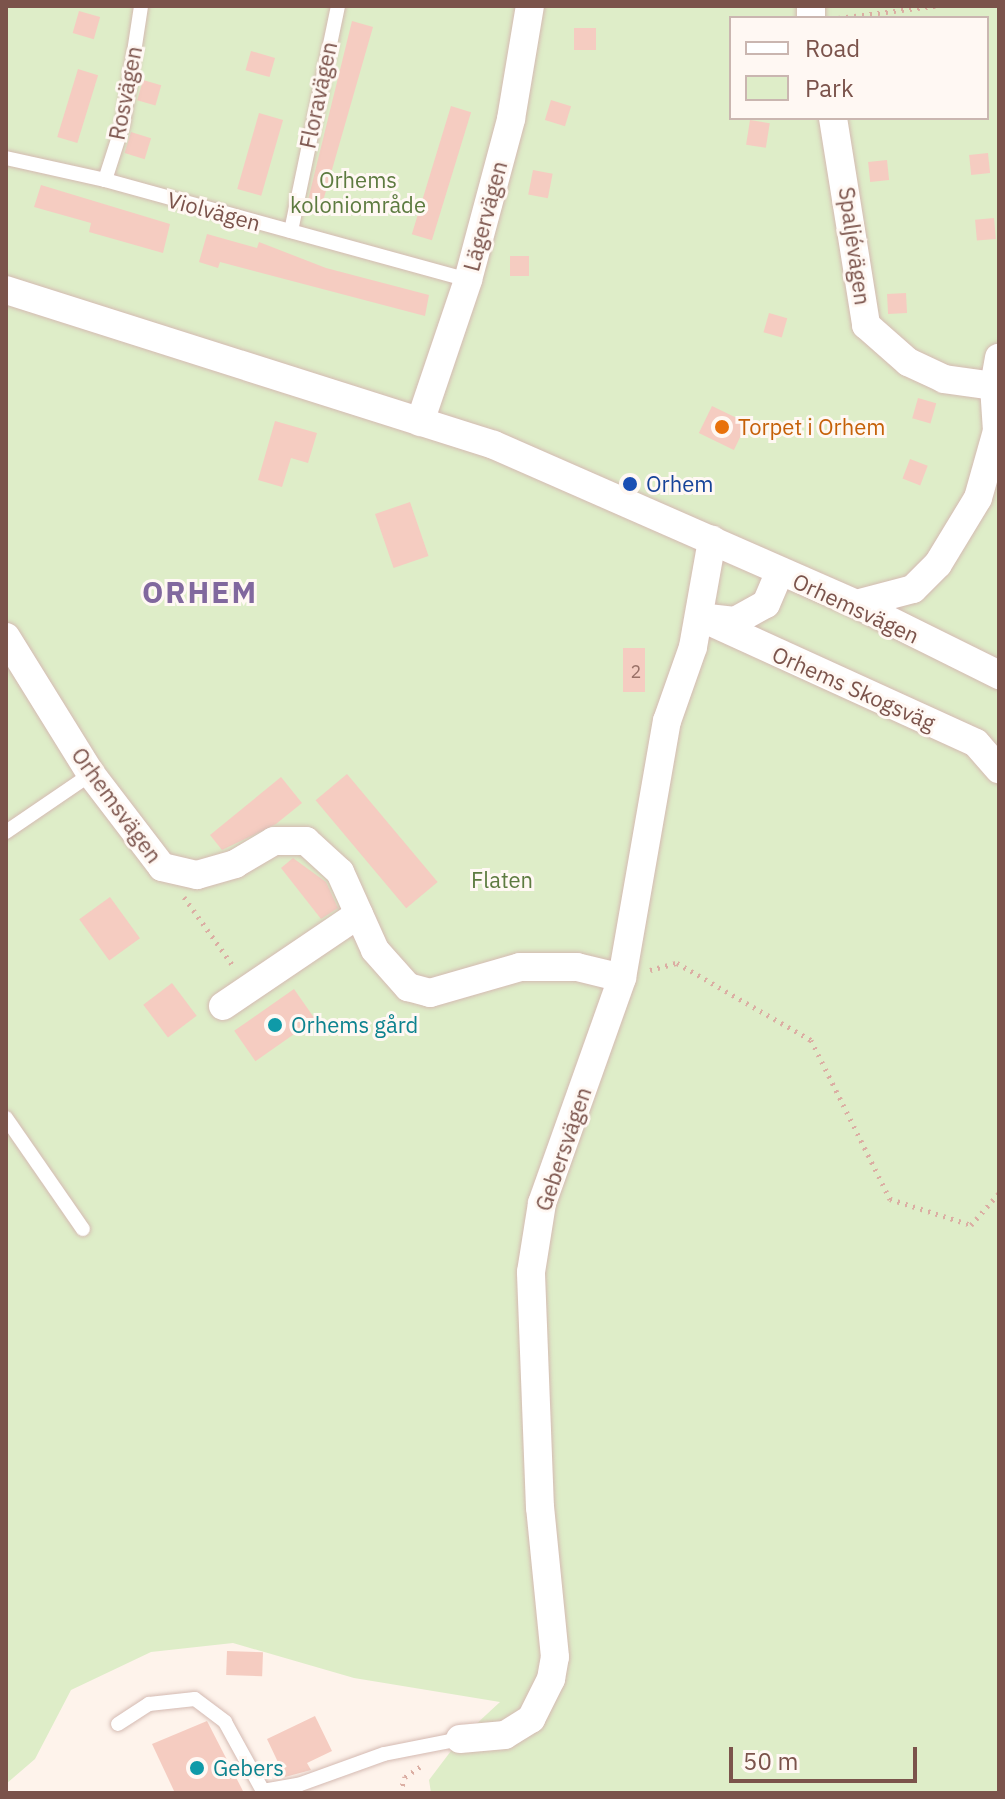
<!DOCTYPE html>
<meta charset="utf-8">
<style>
body{margin:0}
#map{position:relative;width:1005px;height:1799px;overflow:hidden;background:#fef3eb;font-family:"IBM Plex Sans",sans-serif}
div>[style]{position:absolute}
[style*='--x']{left:calc(var(--x)*1px);top:calc(var(--y)*1px);width:calc(var(--w)*1px);rotate:calc(var(--a)*1deg)}
.green>*{inset:0;background:#deedc8}
.building>*{inset:0;background:#f5ccc1;transform-origin:0 0}
.path>*{height:5px;margin-top:-2.5px;transform-origin:0;background:repeating-linear-gradient(90deg,#dbaea3 0 2px,transparent 0 8px)}
.roads{filter:drop-shadow(0 0 2px #d4bab2) drop-shadow(0 0 2px #d4bab2)}
.service>*{height:14px;margin:-7px;padding:0 7px;transform-origin:7px;border-radius:7px;background:#fff}
.minor>*{height:28px;margin:-14px;padding:0 14px;transform-origin:14px;border-radius:14px;background:#fff}
.dots>*{width:22px;height:22px;translate:-50% -50%;box-sizing:border-box;border:4px solid #fff8f3;border-radius:50%}
span{translate:-50% -50%;white-space:nowrap;text-align:center;line-height:1.15;-webkit-text-stroke:6px #fff8f3;paint-order:stroke}
.number-label{font-size:18px;color:#9a7168}
.number-label span{-webkit-text-stroke-width:0}
.street-label{font-size:22px;color:#7b534b}
.park-label{font-size:22px;color:#5d7b40}
.food-label{font-size:22px;color:#c56008}
.left{translate:0 -50%;text-align:left}
.transit-label{font-size:22px;color:#164399}
.culture-label{font-size:22px;color:#0d838f}
.district-label{font-size:30px;color:#81689e;font-weight:700;letter-spacing:2px}
.frame{position:absolute;inset:0;border:8px solid #7b534b;pointer-events:none}
.legend{position:absolute;left:729px;top:16px;width:260px;height:104px;box-sizing:border-box;background:#fff8f3;border:2px solid #cab6b0;margin:0;padding:10px 14px;list-style:none;font-size:24px;color:#7b534b}
.legend li{display:flex;align-items:center;gap:16px;height:40px}
.legend b{width:40px;border:2px solid #cab6b0}
.scale{position:absolute;left:729px;top:1747px;width:188px;height:36px;box-sizing:border-box;border:4px solid #7b534b;border-top:0;padding-left:10px;font-size:24px;line-height:28px;white-space:nowrap;color:#7b534b;-webkit-text-stroke:6px #fff8f3;paint-order:stroke}
</style>
<div id="map">
<div class="green">
<div style="clip-path:polygon(evenodd,6px 6px,999px 6px,999px 1793px,431px 1793px,429px 1780px,460px 1739px,500px 1702px,354px 1678px,233px 1643px,151px 1652px,71px 1690px,35px 1759px,6px 1784px,6px 6px,731px 18px,987px 18px,987px 118px,731px 118px,731px 18px)"></div>
</div>
<div class="building">
<div style="left:79px;top:11px;width:22px;height:23px;rotate:16deg"></div>
<div style="clip-path:polygon(352px 21px,373px 27px,321px 208px,307px 204px)"></div>
<div style="left:574px;top:28px;width:22px;height:22px"></div>
<div style="left:251px;top:51px;width:25px;height:20px;rotate:16deg"></div>
<div style="left:78px;top:69px;width:21px;height:71px;rotate:17deg"></div>
<div style="left:143px;top:80px;width:19px;height:21px;rotate:16deg"></div>
<div style="left:551px;top:100px;width:21px;height:21px;rotate:17deg"></div>
<div style="left:451px;top:106px;width:21px;height:134px;rotate:17deg"></div>
<div style="left:259px;top:113px;width:25px;height:79px;rotate:16deg"></div>
<div style="left:750px;top:120px;width:20px;height:25px;rotate:9deg"></div>
<div style="left:131px;top:132px;width:21px;height:22px;rotate:17deg"></div>
<div style="left:988px;top:153px;width:20px;height:19px;rotate:84deg"></div>
<div style="left:887px;top:160px;width:20px;height:19px;rotate:84deg"></div>
<div style="left:533px;top:170px;width:20px;height:25px;rotate:11deg"></div>
<div style="clip-path:polygon(41px 185px,170px 224px,163px 253px,89px 232px,91px 223px,34px 207px)"></div>
<div style="left:994px;top:218px;width:21px;height:19px;rotate:85deg"></div>
<div style="clip-path:polygon(207px 234px,257px 248px,259px 242px,326px 268px,429px 295px,425px 316px,220px 262px,218px 268px,199px 262px)"></div>
<div style="left:510px;top:256px;width:19px;height:20px"></div>
<div style="left:906px;top:293px;width:20px;height:19px;rotate:87deg"></div>
<div style="left:769px;top:313px;width:19px;height:20px;rotate:16deg"></div>
<div style="left:918px;top:398px;width:19px;height:21px;rotate:16deg"></div>
<div style="left:712px;top:406px;width:39px;height:30px;rotate:26deg"></div>
<div style="clip-path:polygon(275px 421px,317px 433px,308px 463px,291px 458px,282px 487px,258px 480px)"></div>
<div style="left:910px;top:459px;width:19px;height:21px;rotate:21deg"></div>
<div style="left:410px;top:502px;width:57px;height:37px;rotate:71deg"></div>
<div style="left:623px;top:648px;width:22px;height:44px"></div>
<div style="left:347px;top:774px;width:141px;height:41px;rotate:50deg"></div>
<div style="clip-path:polygon(281px 777px,302px 803px,276px 824px,222px 850px,210px 835px)"></div>
<div style="clip-path:polygon(293px 858px,326px 882px,338px 908px,321px 919px,281px 868px)"></div>
<div style="left:110px;top:897px;width:51px;height:38px;rotate:54deg"></div>
<div style="left:172px;top:983px;width:41px;height:36px;rotate:53deg"></div>
<div style="left:294px;top:989px;width:37px;height:73px;rotate:55deg"></div>
<div style="left:227px;top:1651px;width:36px;height:24px;rotate:2deg"></div>
<div style="clip-path:polygon(315px 1716px,332px 1751px,307px 1763px,311px 1770px,285px 1777px,267px 1739px)"></div>
<div style="clip-path:polygon(207px 1721px,244px 1793px,175px 1793px,152px 1744px)"></div>
</div>
<div class="path">
<div style="--x:838;--y:18;--w:98;--a:-7.1"></div>
<div style="--x:184;--y:897;--w:86;--a:54.5"></div>
<div style="--x:650;--y:970;--w:28;--a:-15"></div>
<div style="--x:677;--y:963;--w:155;--a:29.9"></div>
<div style="--x:811;--y:1040;--w:178;--a:63.6"></div>
<div style="--x:890;--y:1199;--w:85;--a:17.8"></div>
<div style="--x:971;--y:1225;--w:43;--a:-48.8"></div>
<div style="--x:400;--y:1793;--w:17;--a:-73"></div>
<div style="--x:405;--y:1777;--w:18;--a:-34"></div>
</div>
<div class="roads">
<div class="service">
<div style="--x:6;--y:158;--w:101;--a:12.5"></div>
<div style="--x:105;--y:180;--w:377;--a:15.4"></div>
<div style="--x:105;--y:180;--w:59;--a:-72.2"></div>
<div style="--x:123;--y:124;--w:119;--a:-81.3"></div>
<div style="--x:291;--y:231;--w:230;--a:-78.2"></div>
<div style="--x:6;--y:832;--w:103;--a:-34.3"></div>
<div style="--x:6;--y:1118;--w:135;--a:55.3"></div>
<div style="--x:118;--y:1724;--w:37;--a:-33"></div>
<div style="--x:149;--y:1704;--w:46;--a:-6.2"></div>
<div style="--x:195;--y:1699;--w:38;--a:37"></div>
<div style="--x:225;--y:1722;--w:79;--a:61.2"></div>
<div style="--x:263;--y:1791;--w:36;--a:-10"></div>
<div style="--x:298;--y:1785;--w:91;--a:-19.8"></div>
<div style="--x:384;--y:1754;--w:77;--a:-11.2"></div>
</div>
<div class="minor">
<div style="--x:811;--y:18;--w:12;--a:-90"></div>
<div style="--x:833;--y:118;--w:210;--a:80.9"></div>
<div style="--x:866;--y:325;--w:56;--a:41.4"></div>
<div style="--x:908;--y:362;--w:40;--a:25"></div>
<div style="--x:944;--y:379;--w:50;--a:8"></div>
<div style="--x:6;--y:290;--w:512;--a:17.62"></div>
<div style="--x:494;--y:445;--w:395;--a:23.7"></div>
<div style="--x:856;--y:604;--w:160;--a:26.4"></div>
<div style="--x:420;--y:422;--w:150;--a:-71.3"></div>
<div style="--x:468;--y:280;--w:167;--a:-75"></div>
<div style="--x:511;--y:119;--w:115;--a:-80.5"></div>
<div style="--x:856;--y:604;--w:59;--a:-14.7"></div>
<div style="--x:913;--y:589;--w:35;--a:-45"></div>
<div style="--x:938;--y:564;--w:77;--a:-58.8"></div>
<div style="--x:978;--y:498;--w:70;--a:-74.2"></div>
<div style="--x:997;--y:431;--w:45;--a:-93.8"></div>
<div style="--x:994;--y:386;--w:29;--a:-80"></div>
<div style="--x:700;--y:617;--w:303;--a:24.5"></div>
<div style="--x:976;--y:743;--w:35;--a:49"></div>
<div style="--x:708;--y:618;--w:27;--a:6"></div>
<div style="--x:735;--y:621;--w:35;--a:-29"></div>
<div style="--x:766;--y:604;--w:34;--a:-67"></div>
<div style="--x:6;--y:637;--w:161;--a:58.2"></div>
<div style="--x:91;--y:774;--w:117;--a:52.6"></div>
<div style="--x:162;--y:867;--w:36;--a:13"></div>
<div style="--x:197;--y:875;--w:40;--a:-16"></div>
<div style="--x:235;--y:864;--w:45;--a:-30.5"></div>
<div style="--x:274;--y:841;--w:32;--a:0"></div>
<div style="--x:306;--y:841;--w:46;--a:42.4"></div>
<div style="--x:340;--y:872;--w:85;--a:65.8"></div>
<div style="--x:375;--y:950;--w:50;--a:48.3"></div>
<div style="--x:408;--y:987;--w:23;--a:15"></div>
<div style="--x:430;--y:993;--w:94;--a:-16.1"></div>
<div style="--x:520;--y:967;--w:57;--a:0"></div>
<div style="--x:577;--y:967;--w:46;--a:13.7"></div>
<div style="--x:223;--y:1006;--w:164;--a:-34.1"></div>
<div style="--x:460;--y:1739;--w:45;--a:-5.1"></div>
<div style="--x:505;--y:1735;--w:31;--a:-32"></div>
<div style="--x:531;--y:1719;--w:45;--a:-63.4"></div>
<div style="--x:551;--y:1679;--w:22;--a:-80"></div>
<div style="--x:555;--y:1657;--w:150;--a:-95.7"></div>
<div style="--x:540;--y:1508;--w:236;--a:-92.2"></div>
<div style="--x:531;--y:1272;--w:70;--a:-80.9"></div>
<div style="--x:542;--y:1203;--w:239;--a:-70.4"></div>
<div style="--x:622;--y:978;--w:261;--a:-80.1"></div>
<div style="--x:667;--y:721;--w:78;--a:-70.6"></div>
<div style="--x:693;--y:647;--w:109;--a:-79.9"></div>
</div>
</div>
<div class="dots">
<div style="left:722px;top:427px;background:#e8710a"></div>
<div style="left:630px;top:484px;background:#1a4fb4"></div>
<div style="left:275px;top:1025px;background:#0f9aa8"></div>
<div style="left:197px;top:1768px;background:#0f9aa8"></div>
</div>
<div class="number-label">
<span style="left:636px;top:672px">2</span>
</div>
<div class="street-label">
<span style="left:125px;top:93px;rotate:-79deg">Rosvägen</span>
<span style="left:318px;top:95px;rotate:-78deg">Floravägen</span>
<span style="left:214px;top:211px;rotate:15deg">Violvägen</span>
<span style="left:485px;top:216px;rotate:-75deg">Lägervägen</span>
<span style="left:855px;top:246px;rotate:82deg">Spaljévägen</span>
<span style="left:856px;top:608px;rotate:25deg">Orhemsvägen</span>
<span style="left:854px;top:688px;rotate:24deg">Orhems Skogsväg</span>
<span style="left:117px;top:805px;rotate:54deg">Orhemsvägen</span>
<span style="left:563px;top:1149px;rotate:-71deg">Gebersvägen</span>
</div>
<div class="park-label">
<span style="left:358px;top:192px">Orhems<br>koloniområde</span>
<span style="left:502px;top:880px">Flaten</span>
</div>
<div class="food-label">
<span class="left" style="left:738px;top:427px">Torpet i Orhem</span>
</div>
<div class="transit-label">
<span class="left" style="left:646px;top:484px">Orhem</span>
</div>
<div class="culture-label">
<span class="left" style="left:291px;top:1025px">Orhems gård</span>
<span class="left" style="left:213px;top:1768px">Gebers</span>
</div>
<div class="district-label">
<span style="left:200px;top:592px">ORHEM</span>
</div>
<div class="frame"></div>
<ul class="legend">
<li><b style="height:10px;background:#fff"></b>Road</li>
<li><b style="height:22px;background:#deedc8"></b>Park</li>
</ul>
<div class="scale">50 m</div>
</div>
